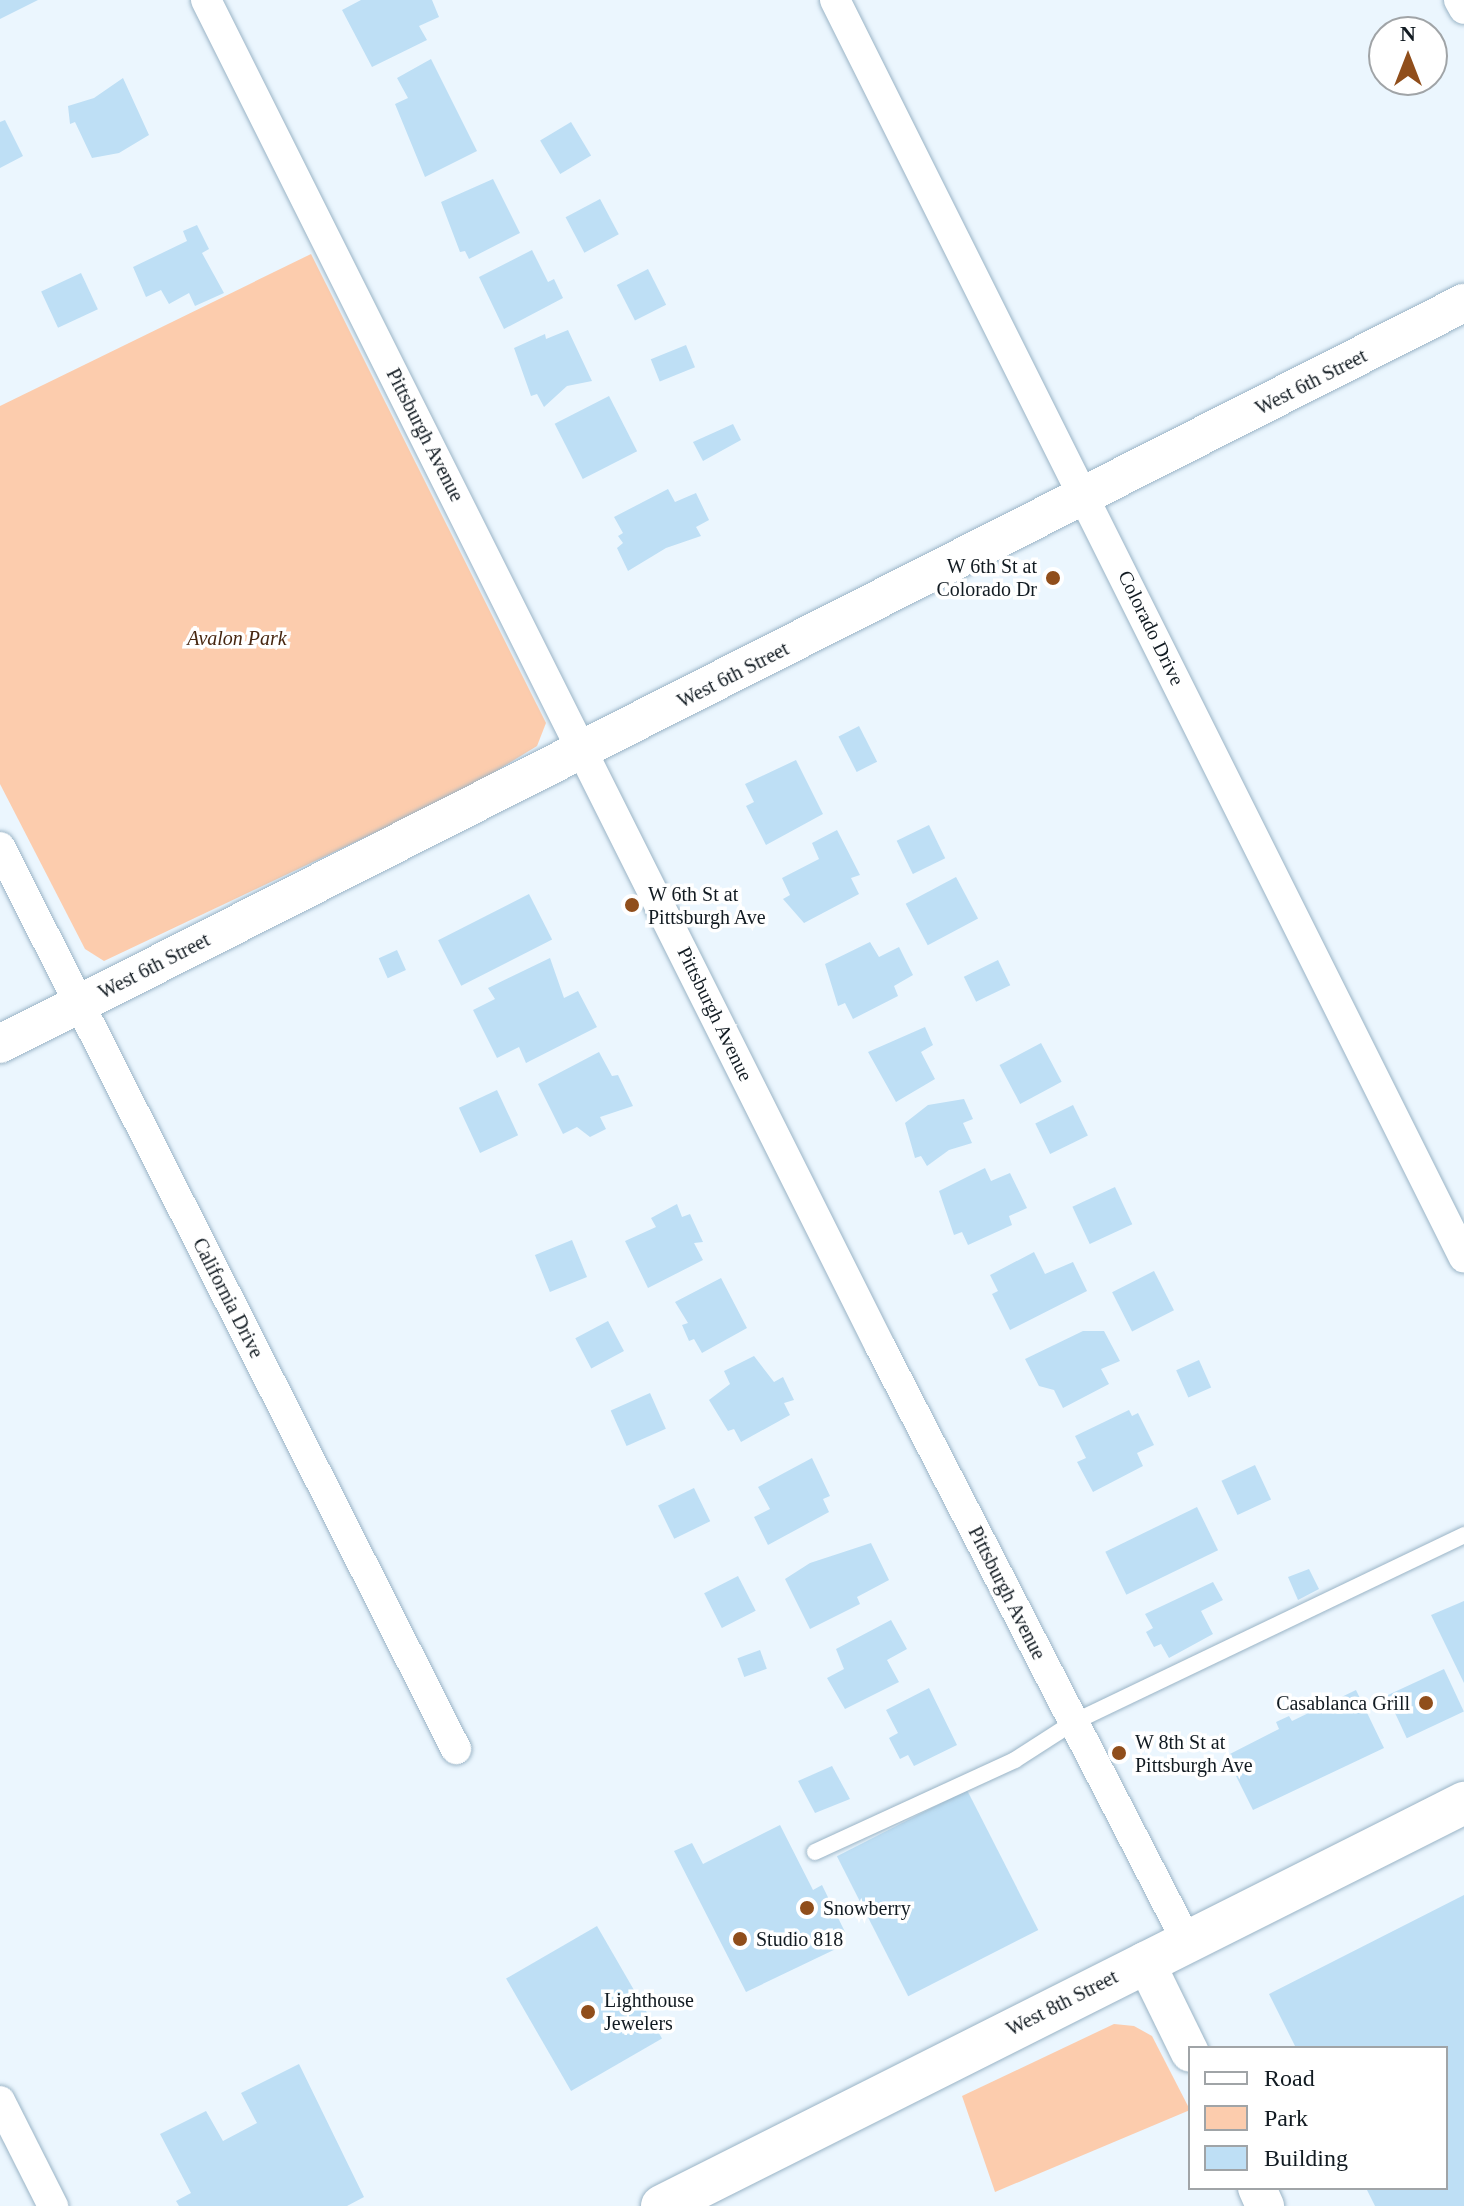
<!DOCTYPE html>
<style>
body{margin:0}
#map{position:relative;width:1464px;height:2206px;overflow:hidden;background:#ebf6fe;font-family:"Times New Roman",serif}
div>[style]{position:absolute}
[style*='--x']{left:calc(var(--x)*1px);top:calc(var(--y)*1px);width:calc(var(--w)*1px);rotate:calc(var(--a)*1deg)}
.green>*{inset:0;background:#fcccad}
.building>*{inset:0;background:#bedff5;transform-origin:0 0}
.roads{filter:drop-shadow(0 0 2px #9ab4c6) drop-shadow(0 0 2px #9ab4c6)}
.service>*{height:16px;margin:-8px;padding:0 8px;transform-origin:8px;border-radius:8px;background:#fff}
.minor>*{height:30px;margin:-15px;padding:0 15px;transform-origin:15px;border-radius:15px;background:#fff}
.tertiary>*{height:38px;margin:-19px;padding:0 19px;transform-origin:19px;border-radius:19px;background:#fff}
.secondary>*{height:42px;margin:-21px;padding:0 21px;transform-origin:21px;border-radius:21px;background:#fff}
.dots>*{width:22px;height:22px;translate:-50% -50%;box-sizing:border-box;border:4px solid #fff;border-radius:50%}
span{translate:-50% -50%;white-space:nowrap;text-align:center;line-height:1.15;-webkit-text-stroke:7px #fff;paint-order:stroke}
.street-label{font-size:20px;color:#121b22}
.poi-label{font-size:20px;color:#121b22}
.right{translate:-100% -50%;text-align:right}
.left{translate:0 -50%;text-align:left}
.park-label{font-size:20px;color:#472711;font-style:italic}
.legend{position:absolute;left:1188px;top:2046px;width:260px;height:144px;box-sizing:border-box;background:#fff;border:2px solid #a0a4a7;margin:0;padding:10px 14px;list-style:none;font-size:24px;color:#121b22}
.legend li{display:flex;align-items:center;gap:16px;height:40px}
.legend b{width:40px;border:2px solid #a0a4a7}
.north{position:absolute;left:1368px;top:16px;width:80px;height:80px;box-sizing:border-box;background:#fff;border:2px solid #a0a4a7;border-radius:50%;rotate:0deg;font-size:22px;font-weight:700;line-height:32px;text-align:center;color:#121b22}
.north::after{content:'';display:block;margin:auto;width:28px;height:36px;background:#904e1b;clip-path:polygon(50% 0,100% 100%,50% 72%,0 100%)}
</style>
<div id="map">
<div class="green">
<div style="clip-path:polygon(311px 254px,546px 723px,537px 746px,467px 789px,104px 961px,85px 949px,0 784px,0 406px)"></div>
<div style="clip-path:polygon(1114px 2024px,1134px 2026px,1152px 2036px,1190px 2110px,995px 2192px,962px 2096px)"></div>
</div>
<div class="building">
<div style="clip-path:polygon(0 0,38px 0,0 19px)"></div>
<div style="clip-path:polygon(361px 0,432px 0,439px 17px,419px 26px,427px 40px,372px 67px,342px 10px)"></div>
<div style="clip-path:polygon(431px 59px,477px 151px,425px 177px,395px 104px,408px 98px,397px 78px)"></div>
<div style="clip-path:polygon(123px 78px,149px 135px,119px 153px,92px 158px,75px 122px,70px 124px,68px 106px,94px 98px)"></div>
<div style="clip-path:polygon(5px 120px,23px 156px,0 168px,0 122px)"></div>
<div style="left:571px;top:122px;width:39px;height:36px;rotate:59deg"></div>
<div style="clip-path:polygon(493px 179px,520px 233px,469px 259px,465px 251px,460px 252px,441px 202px)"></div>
<div style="left:600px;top:199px;width:40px;height:39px;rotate:62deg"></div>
<div style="clip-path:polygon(197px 225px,209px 249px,202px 253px,224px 293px,195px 306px,189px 293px,169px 304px,161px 290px,146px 297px,133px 267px,187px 241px,183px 231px)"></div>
<div style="clip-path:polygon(532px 250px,548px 282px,554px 279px,563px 298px,504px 329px,479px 277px)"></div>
<div style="left:648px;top:269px;width:40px;height:35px;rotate:63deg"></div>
<div style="left:81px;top:273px;width:40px;height:44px;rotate:65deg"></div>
<div style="clip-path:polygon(568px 330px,592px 381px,567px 386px,544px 407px,537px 394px,531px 396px,514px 348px,545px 334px,546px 339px)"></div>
<div style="left:686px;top:345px;width:24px;height:38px;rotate:68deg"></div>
<div style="left:609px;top:396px;width:62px;height:61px;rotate:63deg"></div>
<div style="clip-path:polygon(733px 424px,741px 440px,703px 461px,693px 442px)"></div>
<div style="clip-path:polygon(668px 489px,675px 502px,696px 493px,709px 520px,696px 527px,701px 536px,666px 548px,628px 571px,617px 548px,623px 543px,618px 536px,623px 533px,614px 517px)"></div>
<div style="left:859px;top:726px;width:40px;height:23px;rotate:63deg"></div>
<div style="clip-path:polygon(796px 760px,823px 814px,766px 845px,746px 806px,754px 802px,745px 784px)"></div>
<div style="left:929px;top:825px;width:37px;height:36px;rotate:64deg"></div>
<div style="clip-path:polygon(837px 830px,860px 875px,851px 878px,859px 894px,804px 923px,783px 899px,790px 895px,782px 878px,819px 859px,812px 843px)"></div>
<div style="left:956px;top:877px;width:47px;height:57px;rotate:62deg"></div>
<div style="left:529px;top:894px;width:51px;height:102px;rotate:63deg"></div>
<div style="clip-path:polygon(870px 942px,879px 957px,899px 947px,913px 975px,894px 986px,898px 996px,853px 1019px,845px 1003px,838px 1006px,825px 964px)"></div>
<div style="left:397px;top:950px;width:22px;height:20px;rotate:66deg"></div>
<div style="clip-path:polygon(550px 958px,564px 998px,578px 991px,597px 1027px,526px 1063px,519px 1047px,497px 1058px,473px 1010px,495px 999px,488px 988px)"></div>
<div style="left:998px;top:960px;width:28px;height:38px;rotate:64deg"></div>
<div style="clip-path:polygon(925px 1027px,933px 1045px,921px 1052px,935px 1079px,896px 1102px,868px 1052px)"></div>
<div style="left:1041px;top:1043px;width:44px;height:47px;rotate:62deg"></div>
<div style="clip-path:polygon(599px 1052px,612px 1076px,618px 1075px,633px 1106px,600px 1117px,606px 1129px,590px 1137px,577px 1127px,563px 1134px,538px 1084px)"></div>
<div style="left:497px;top:1090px;width:50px;height:42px;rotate:65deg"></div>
<div style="clip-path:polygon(964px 1099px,973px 1119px,963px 1123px,972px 1143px,949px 1150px,927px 1166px,921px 1156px,915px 1158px,905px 1123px,928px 1105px)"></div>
<div style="left:1073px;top:1105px;width:34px;height:42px;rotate:64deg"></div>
<div style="clip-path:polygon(985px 1168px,991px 1181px,1010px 1173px,1027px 1208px,1009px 1216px,1012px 1225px,968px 1245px,962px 1232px,954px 1235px,939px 1191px)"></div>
<div style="left:1115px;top:1187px;width:41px;height:47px;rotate:65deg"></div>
<div style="clip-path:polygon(677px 1204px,682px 1217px,690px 1214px,703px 1242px,694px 1243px,703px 1260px,648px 1288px,625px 1241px,656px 1227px,651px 1218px)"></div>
<div style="left:572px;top:1240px;width:40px;height:40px;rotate:68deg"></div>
<div style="clip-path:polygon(1034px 1252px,1045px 1274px,1073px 1262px,1087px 1291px,1010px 1330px,992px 1294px,998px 1291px,990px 1275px)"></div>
<div style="left:1154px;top:1271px;width:44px;height:47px;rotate:63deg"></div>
<div style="clip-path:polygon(721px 1278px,747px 1328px,702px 1353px,694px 1339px,689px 1341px,682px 1325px,688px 1323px,675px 1302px)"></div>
<div style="left:608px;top:1321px;width:34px;height:37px;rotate:62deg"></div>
<div style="clip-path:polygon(1083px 1331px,1104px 1331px,1120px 1361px,1101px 1369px,1109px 1384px,1063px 1408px,1054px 1390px,1039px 1386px,1025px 1359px)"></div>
<div style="clip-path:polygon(754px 1356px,774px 1382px,783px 1377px,794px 1400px,784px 1403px,790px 1415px,741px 1442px,734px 1429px,728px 1431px,709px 1400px,730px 1384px,724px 1371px)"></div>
<div style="left:1199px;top:1360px;width:30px;height:25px;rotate:66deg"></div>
<div style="left:650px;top:1393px;width:39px;height:43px;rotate:66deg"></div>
<div style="clip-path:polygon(1129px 1410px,1132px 1416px,1138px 1413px,1154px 1445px,1137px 1453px,1143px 1466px,1093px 1492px,1077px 1462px,1086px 1458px,1075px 1436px)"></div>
<div style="clip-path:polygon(812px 1458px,830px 1496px,823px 1499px,829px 1512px,768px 1545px,754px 1517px,770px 1509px,758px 1487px)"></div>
<div style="left:1255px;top:1465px;width:38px;height:37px;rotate:65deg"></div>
<div style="left:694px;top:1488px;width:37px;height:40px;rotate:64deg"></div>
<div style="left:1197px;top:1507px;width:48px;height:102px;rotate:64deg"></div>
<div style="clip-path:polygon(871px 1543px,889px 1580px,857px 1597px,860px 1604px,810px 1629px,785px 1579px,810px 1563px)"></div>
<div style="clip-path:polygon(1309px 1569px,1319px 1589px,1298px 1600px,1288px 1577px)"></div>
<div style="left:738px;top:1576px;width:39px;height:38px;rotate:63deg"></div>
<div style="clip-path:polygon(1213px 1582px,1223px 1600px,1201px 1611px,1213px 1634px,1169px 1658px,1161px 1644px,1154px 1647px,1146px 1632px,1153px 1628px,1145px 1614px)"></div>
<div style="clip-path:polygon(1464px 1601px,1464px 1683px,1431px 1615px)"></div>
<div style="clip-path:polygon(891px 1620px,907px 1649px,887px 1660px,899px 1682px,845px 1709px,827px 1678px,844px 1669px,836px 1649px)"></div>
<div style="left:760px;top:1650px;width:20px;height:24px;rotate:70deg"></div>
<div style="left:1444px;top:1669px;width:47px;height:63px;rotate:65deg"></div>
<div style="clip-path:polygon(929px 1688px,957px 1745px,914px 1766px,908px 1755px,900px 1759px,889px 1738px,898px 1733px,886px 1710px)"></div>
<div style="clip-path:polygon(1356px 1690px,1384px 1748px,1253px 1810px,1226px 1756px,1279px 1729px,1276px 1722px,1289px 1716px,1292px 1721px)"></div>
<div style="clip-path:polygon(832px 1766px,850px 1799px,815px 1813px,798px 1781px)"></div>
<div style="left:967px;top:1790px;width:157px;height:146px;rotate:63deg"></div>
<div style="clip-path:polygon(780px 1825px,813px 1890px,822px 1885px,845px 1932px,837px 1936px,842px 1946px,746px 1992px,674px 1851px,692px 1843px,703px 1864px)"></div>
<div style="clip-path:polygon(1464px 1895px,1464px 2206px,1375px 2206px,1366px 2188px,1446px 2188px,1446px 2048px,1296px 2048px,1269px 1994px)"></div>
<div style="left:597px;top:1926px;width:130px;height:105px;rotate:60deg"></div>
<div style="clip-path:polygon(299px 2064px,364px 2197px,347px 2206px,179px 2206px,176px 2201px,191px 2193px,160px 2134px,206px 2111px,223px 2141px,257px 2123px,241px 2093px)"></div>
</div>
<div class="roads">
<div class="service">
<div style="--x:815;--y:1852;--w:220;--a:-24.7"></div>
<div style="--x:1015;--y:1760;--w:70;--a:-32.8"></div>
<div style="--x:1074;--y:1722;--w:433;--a:-25.6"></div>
</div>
<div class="minor">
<div style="--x:206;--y:0;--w:1505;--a:63.4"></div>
<div style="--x:880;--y:1346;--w:668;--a:62.74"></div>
<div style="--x:835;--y:0;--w:1406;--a:63.43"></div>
<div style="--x:1459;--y:0;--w:10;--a:61"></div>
<div style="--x:0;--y:847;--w:1011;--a:63.18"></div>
<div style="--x:0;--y:2101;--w:118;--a:63.2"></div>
</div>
<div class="tertiary">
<div style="--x:0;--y:1044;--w:1641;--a:-26.85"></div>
<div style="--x:1145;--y:1961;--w:102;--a:63.9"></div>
<div style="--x:1257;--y:2188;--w:20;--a:66"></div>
</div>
<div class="secondary">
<div style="--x:662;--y:2206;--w:898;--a:-26.68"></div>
</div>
</div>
<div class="dots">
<div style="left:1053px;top:578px;background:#904e1b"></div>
<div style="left:632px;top:905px;background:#904e1b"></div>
<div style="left:1426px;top:1703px;background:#904e1b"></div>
<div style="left:1119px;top:1753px;background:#904e1b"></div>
<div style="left:807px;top:1908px;background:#904e1b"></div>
<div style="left:740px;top:1939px;background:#904e1b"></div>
<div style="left:588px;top:2012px;background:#904e1b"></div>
</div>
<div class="street-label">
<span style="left:1311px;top:382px;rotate:-27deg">West 6th Street</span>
<span style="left:425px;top:435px;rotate:63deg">Pittsburgh Avenue</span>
<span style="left:1151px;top:628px;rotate:64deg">Colorado Drive</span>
<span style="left:733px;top:675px;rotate:-27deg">West 6th Street</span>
<span style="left:154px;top:966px;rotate:-27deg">West 6th Street</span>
<span style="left:715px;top:1014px;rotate:64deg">Pittsburgh Avenue</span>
<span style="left:228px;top:1298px;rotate:63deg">California Drive</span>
<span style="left:1007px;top:1593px;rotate:63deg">Pittsburgh Avenue</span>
<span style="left:1062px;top:2003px;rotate:-27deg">West 8th Street</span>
</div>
<div class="poi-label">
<span class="right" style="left:1037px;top:578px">W 6th St at<br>Colorado Dr</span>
<span class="left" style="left:648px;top:906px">W 6th St at<br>Pittsburgh Ave</span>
<span class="right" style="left:1410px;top:1703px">Casablanca Grill</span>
<span class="left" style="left:1135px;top:1754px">W 8th St at<br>Pittsburgh Ave</span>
<span class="left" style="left:823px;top:1908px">Snowberry</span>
<span class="left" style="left:756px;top:1939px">Studio 818</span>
<span class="left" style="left:604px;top:2012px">Lighthouse<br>Jewelers</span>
</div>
<div class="park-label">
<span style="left:237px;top:638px">Avalon Park</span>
</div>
<ul class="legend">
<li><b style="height:10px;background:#fff"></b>Road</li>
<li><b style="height:22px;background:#fcccad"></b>Park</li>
<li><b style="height:22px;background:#bedff5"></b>Building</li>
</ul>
<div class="north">N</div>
</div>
